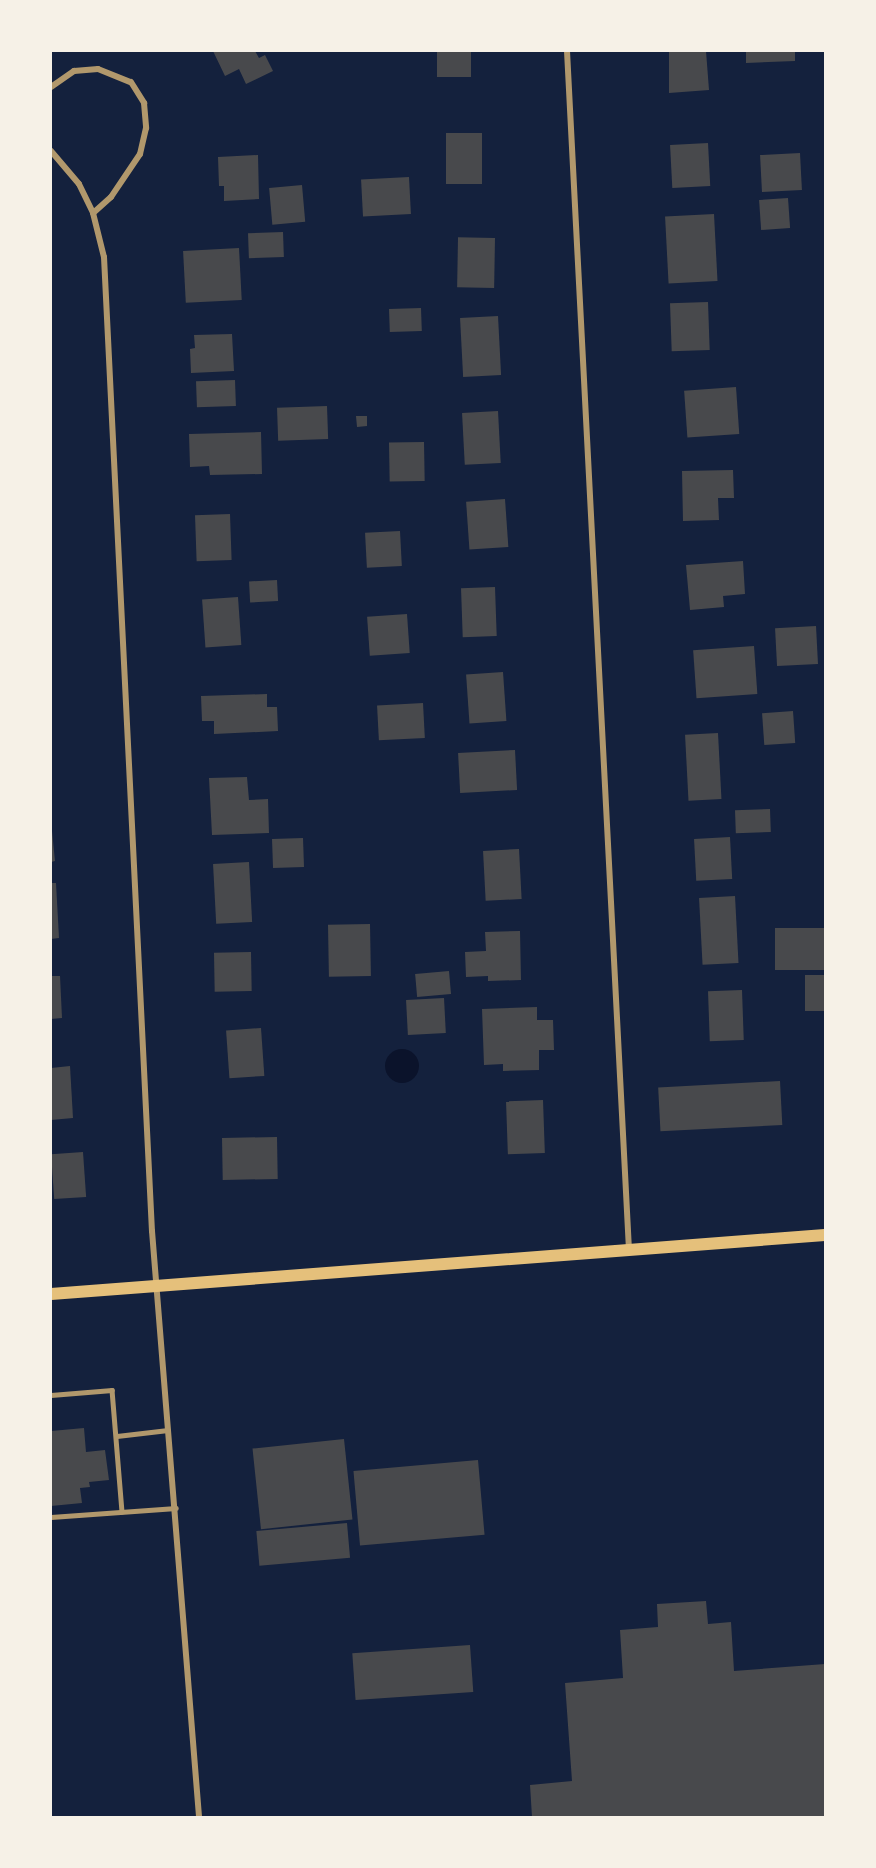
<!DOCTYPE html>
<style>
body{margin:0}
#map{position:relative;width:876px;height:1868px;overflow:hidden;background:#14213d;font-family:"Fira Sans Condensed",sans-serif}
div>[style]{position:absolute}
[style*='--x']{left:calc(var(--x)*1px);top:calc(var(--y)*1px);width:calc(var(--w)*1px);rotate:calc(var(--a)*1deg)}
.water>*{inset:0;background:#0b132b}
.round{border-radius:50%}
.building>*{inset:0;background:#48494c;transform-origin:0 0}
.service>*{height:4.5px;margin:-2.25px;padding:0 2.25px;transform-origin:2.25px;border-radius:2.25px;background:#b1986c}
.minor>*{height:6px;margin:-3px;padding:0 3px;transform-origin:3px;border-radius:3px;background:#b1986c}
.secondary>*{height:12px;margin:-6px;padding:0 6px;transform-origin:6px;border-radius:6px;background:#e5c07b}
span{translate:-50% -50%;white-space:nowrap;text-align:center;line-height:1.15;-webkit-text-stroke:5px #f6f1e7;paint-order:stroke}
.frame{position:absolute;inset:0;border:52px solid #f6f1e7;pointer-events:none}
</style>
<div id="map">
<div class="water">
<div class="round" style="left:385px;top:1049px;width:34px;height:34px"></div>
</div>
<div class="building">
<div style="clip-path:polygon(213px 51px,255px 51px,259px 58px,265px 55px,273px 71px,246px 84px,239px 69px,225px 76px)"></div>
<div style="left:437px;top:51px;width:34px;height:26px"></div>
<div style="clip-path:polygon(669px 51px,706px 51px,709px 90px,669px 93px)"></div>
<div style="clip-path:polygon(746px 51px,795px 51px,795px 61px,746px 63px)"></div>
<div style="left:482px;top:133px;width:51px;height:36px;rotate:90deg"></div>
<div style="left:708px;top:143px;width:43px;height:38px;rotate:87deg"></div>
<div style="left:800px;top:153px;width:37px;height:40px;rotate:87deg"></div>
<div style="clip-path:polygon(258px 155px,259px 199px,224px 201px,224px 186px,219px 186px,218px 157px)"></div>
<div style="left:409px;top:177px;width:37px;height:48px;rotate:87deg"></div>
<div style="left:302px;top:185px;width:37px;height:33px;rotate:85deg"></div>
<div style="left:788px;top:198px;width:30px;height:29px;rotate:86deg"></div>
<div style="left:714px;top:214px;width:67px;height:49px;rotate:87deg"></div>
<div style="left:283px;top:232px;width:25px;height:35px;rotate:88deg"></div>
<div style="left:495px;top:238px;width:50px;height:37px;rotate:91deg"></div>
<div style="left:239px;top:248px;width:52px;height:56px;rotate:87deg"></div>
<div style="left:708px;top:302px;width:48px;height:38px;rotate:88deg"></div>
<div style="left:421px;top:308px;width:23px;height:32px;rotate:88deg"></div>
<div style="left:498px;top:316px;width:59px;height:38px;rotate:87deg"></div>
<div style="clip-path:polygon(232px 334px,234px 371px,191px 373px,190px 349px,195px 348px,194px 335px)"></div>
<div style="left:235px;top:380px;width:26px;height:39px;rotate:88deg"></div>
<div style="left:736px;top:387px;width:47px;height:52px;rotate:86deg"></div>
<div style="left:327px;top:406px;width:33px;height:50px;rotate:88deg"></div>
<div style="left:498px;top:411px;width:52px;height:36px;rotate:87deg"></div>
<div style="clip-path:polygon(356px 416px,367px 416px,367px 426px,357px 427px)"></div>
<div style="clip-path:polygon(261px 432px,262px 474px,210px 475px,209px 466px,190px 467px,189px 434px)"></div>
<div style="left:424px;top:442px;width:39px;height:35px;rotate:89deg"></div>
<div style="clip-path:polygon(733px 470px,734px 498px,718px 498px,719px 520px,683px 521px,682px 471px)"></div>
<div style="left:505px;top:499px;width:48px;height:39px;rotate:86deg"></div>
<div style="left:230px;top:514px;width:46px;height:35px;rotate:88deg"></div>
<div style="left:400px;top:531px;width:35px;height:35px;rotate:87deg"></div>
<div style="clip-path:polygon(743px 561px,745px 594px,723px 596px,724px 607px,690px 610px,686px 565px)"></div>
<div style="left:277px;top:580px;width:21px;height:28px;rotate:87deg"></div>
<div style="left:495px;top:587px;width:49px;height:34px;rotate:88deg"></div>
<div style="left:238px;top:597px;width:48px;height:36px;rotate:86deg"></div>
<div style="left:407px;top:614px;width:39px;height:40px;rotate:86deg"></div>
<div style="left:816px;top:626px;width:38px;height:41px;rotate:87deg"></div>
<div style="left:754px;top:646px;width:48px;height:61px;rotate:86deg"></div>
<div style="left:503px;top:672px;width:49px;height:37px;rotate:86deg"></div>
<div style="clip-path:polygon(267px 694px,267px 707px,277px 707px,278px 731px,214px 734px,214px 721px,202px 721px,201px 696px)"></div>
<div style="left:423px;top:703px;width:35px;height:46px;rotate:87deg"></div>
<div style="left:793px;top:711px;width:32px;height:31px;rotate:86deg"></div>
<div style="left:718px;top:733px;width:66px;height:33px;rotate:87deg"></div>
<div style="left:515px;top:750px;width:40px;height:57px;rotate:87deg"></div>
<div style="clip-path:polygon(247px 777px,249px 800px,268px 799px,269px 833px,212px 835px,209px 778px)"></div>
<div style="left:770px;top:809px;width:23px;height:35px;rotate:88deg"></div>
<div style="clip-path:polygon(51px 821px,55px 861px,51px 862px)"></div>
<div style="left:730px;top:837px;width:42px;height:36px;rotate:87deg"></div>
<div style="left:303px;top:838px;width:29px;height:31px;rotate:88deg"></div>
<div style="left:519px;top:849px;width:50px;height:36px;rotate:87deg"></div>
<div style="left:249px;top:862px;width:60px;height:36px;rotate:87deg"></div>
<div style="clip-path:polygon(51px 883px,56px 883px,59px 938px,51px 939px)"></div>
<div style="left:735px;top:896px;width:67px;height:36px;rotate:87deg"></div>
<div style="left:370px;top:924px;width:52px;height:42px;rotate:89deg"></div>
<div style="left:825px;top:928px;width:42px;height:50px;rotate:90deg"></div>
<div style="clip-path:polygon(520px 931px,521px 980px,488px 981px,488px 976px,466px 977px,465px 952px,486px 951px,485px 932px)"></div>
<div style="left:251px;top:952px;width:39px;height:37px;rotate:89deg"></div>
<div style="left:449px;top:971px;width:23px;height:34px;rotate:85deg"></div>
<div style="left:825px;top:975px;width:36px;height:20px;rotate:90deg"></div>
<div style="clip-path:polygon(51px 976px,60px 976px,62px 1018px,51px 1019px)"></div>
<div style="left:742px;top:990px;width:50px;height:34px;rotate:88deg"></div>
<div style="left:444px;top:998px;width:35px;height:38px;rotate:87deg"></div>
<div style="clip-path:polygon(537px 1007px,537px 1020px,553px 1020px,554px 1050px,539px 1050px,539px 1070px,503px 1071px,503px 1064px,484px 1065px,482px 1009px)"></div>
<div style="left:261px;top:1028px;width:48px;height:35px;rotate:86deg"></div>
<div style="clip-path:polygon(70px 1066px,73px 1118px,51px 1120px,51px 1068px)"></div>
<div style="left:780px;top:1081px;width:44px;height:122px;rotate:87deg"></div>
<div style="left:543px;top:1100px;width:53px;height:37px;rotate:88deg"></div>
<div style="left:277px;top:1137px;width:42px;height:55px;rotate:89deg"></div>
<div style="left:83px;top:1152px;width:45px;height:32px;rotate:86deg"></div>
<div style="clip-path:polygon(84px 1428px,86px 1452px,105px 1450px,109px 1480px,89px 1482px,90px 1487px,80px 1488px,82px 1503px,51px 1506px,51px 1431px)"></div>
<div style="left:344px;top:1439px;width:81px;height:92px;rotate:84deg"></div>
<div style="left:478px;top:1460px;width:75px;height:125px;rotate:85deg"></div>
<div style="left:347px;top:1523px;width:35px;height:91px;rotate:85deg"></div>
<div style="clip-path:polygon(706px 1601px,708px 1624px,731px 1622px,734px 1671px,825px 1664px,825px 1817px,532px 1817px,530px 1785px,572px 1781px,565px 1683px,623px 1678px,620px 1630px,658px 1627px,657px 1604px)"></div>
<div style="left:470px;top:1645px;width:47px;height:118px;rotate:86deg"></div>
</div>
<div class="service">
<div style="--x:51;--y:1395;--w:61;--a:-4.7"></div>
<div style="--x:112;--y:1390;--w:122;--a:85.3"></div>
<div style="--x:117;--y:1436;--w:51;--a:-6.7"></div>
<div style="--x:51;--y:1517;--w:125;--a:-4.1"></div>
</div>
<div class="minor">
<div style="--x:567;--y:51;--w:1201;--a:87.04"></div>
<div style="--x:51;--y:87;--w:28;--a:-35"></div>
<div style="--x:74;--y:71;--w:24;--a:-5"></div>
<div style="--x:98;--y:69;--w:35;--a:22"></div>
<div style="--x:131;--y:82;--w:25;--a:58"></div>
<div style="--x:144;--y:103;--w:25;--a:85"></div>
<div style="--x:146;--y:128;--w:27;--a:103"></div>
<div style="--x:140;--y:154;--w:52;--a:124"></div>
<div style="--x:111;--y:197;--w:24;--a:138"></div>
<div style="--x:51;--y:151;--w:43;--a:49.7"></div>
<div style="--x:79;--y:184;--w:32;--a:64"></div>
<div style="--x:93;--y:213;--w:45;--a:76"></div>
<div style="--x:104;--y:257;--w:975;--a:87.18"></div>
<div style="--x:152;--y:1231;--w:588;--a:85.41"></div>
</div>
<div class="secondary">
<div style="--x:51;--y:1294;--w:776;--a:-4.36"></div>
</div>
<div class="frame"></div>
</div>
